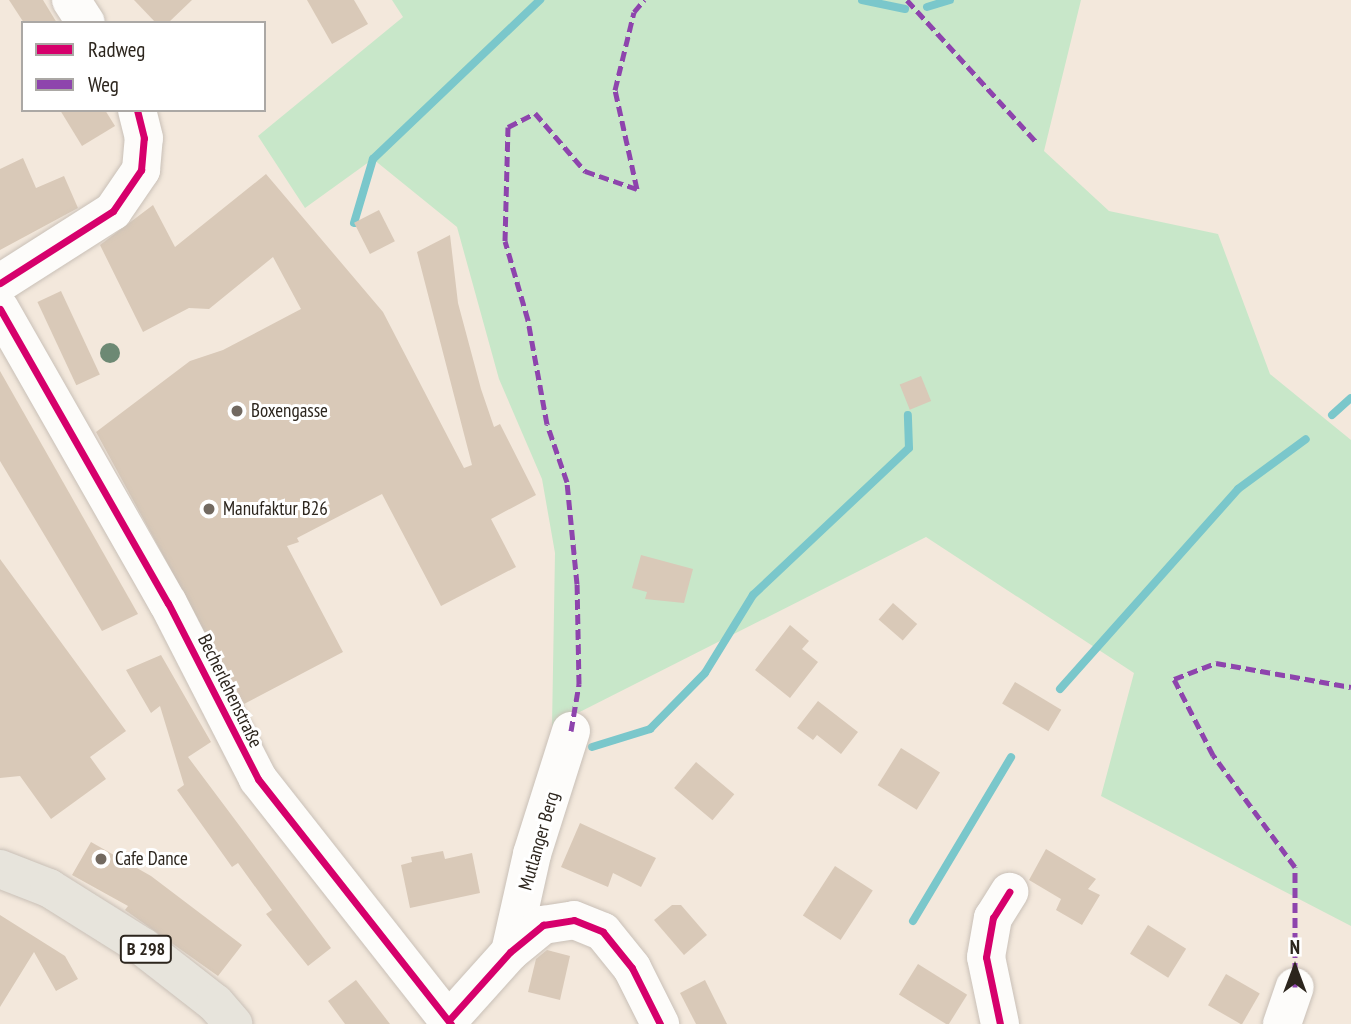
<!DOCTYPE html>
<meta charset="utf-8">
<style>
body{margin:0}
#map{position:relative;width:1351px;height:1024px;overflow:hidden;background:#f3e8dc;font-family:"PT Sans Narrow",sans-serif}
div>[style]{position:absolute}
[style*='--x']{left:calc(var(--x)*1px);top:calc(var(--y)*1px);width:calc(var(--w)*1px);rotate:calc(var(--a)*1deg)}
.green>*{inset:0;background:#c8e7c9}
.stream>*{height:8px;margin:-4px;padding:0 4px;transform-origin:4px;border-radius:4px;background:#7ac7cb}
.building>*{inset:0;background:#d9c9b8;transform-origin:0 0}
.roads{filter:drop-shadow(0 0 2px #c9c0b7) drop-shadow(0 0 2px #c9c0b7)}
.minor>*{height:38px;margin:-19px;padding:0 19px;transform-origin:19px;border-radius:19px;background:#fdfcfa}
.major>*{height:38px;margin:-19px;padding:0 19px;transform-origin:19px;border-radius:19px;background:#e7e4dc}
.quiet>*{height:5px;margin-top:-2.5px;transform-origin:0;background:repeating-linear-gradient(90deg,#8e44ad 0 10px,transparent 0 15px)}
.cycleway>*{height:7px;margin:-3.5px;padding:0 3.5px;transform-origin:3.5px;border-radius:3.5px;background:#d6006c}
.trees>*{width:20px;height:20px;margin:-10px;border-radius:50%;background:#6d8974}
.dots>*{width:19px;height:19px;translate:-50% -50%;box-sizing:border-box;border:4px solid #fff;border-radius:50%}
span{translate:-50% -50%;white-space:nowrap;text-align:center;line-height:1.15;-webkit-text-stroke:6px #fff;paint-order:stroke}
.shield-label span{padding:2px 5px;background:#fff;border:2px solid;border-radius:5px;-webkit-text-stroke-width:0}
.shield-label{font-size:18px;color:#2c251d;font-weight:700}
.poi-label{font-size:19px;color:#2c251d}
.left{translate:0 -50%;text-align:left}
.street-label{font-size:19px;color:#2c251d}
.legend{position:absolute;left:21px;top:21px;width:245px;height:91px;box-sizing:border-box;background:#fff;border:2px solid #aba8a5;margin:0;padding:9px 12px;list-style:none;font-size:21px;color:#2c251d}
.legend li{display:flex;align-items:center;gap:14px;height:35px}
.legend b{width:35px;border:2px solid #aba8a5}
.north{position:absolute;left:1260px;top:933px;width:70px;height:70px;-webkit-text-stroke:5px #fff;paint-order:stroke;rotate:0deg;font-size:19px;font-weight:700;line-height:28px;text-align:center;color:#2c251d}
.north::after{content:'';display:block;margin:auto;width:24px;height:32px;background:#2c251d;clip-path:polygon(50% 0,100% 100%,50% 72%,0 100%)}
</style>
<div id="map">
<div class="green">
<div style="clip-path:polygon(392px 0,1081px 0,1044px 151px,1109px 211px,1218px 234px,1270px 374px,1351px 440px,1351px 926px,1101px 796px,1134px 673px,926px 537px,552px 726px,555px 553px,542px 479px,499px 379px,457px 227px,373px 159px,305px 208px,258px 136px,403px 17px)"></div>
</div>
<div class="stream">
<div style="--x:862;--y:0;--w:44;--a:11.8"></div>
<div style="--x:927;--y:7;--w:24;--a:-17"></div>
<div style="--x:354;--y:223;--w:67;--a:-73.5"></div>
<div style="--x:373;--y:159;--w:231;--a:-43.6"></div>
<div style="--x:1332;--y:415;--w:25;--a:-42"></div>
<div style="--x:1060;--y:689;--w:268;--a:-48.3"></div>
<div style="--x:1238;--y:489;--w:84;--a:-36.3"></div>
<div style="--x:592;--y:747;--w:61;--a:-17.2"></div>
<div style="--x:650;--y:729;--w:78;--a:-45.5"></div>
<div style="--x:705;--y:673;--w:92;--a:-58.4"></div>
<div style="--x:753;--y:595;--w:214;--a:-43.3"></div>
<div style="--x:909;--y:448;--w:33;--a:-92"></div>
<div style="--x:913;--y:921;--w:191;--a:-59.1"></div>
</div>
<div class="building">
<div style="clip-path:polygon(9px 0,43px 0,57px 23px,24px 23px)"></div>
<div style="clip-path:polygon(134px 0,192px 0,168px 23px,156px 23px)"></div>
<div style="clip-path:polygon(307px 0,354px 0,368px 24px,332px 44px)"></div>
<div style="clip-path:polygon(60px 110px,105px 110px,115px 126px,82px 146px)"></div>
<div style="clip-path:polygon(23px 158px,36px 188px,64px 176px,78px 208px,0 250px,0 169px)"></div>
<div style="clip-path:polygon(266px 174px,383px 312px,464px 468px,472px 465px,417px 252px,450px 235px,458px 303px,481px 389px,494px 427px,500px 424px,536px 495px,491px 519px,516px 567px,441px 606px,382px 494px,297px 538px,299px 542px,287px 546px,343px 652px,244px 704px,96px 432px,190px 361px,223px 350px,301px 309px,273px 257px,209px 309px,189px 308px,143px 332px,100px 245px,153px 205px,175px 247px)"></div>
<div style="left:379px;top:210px;width:35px;height:28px;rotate:63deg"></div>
<div style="left:61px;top:291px;width:92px;height:26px;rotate:65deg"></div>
<div style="clip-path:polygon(0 371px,138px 614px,102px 631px,0 461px)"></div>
<div style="left:921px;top:376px;width:27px;height:23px;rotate:68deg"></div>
<div style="clip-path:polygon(641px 555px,693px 569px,684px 603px,645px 599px,647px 592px,632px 588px)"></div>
<div style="clip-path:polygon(0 559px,126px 731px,90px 757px,106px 779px,51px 819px,20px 776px,0 778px)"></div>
<div style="left:893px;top:603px;width:32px;height:22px;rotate:41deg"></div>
<div style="clip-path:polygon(790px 625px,809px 641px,802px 649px,818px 662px,790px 698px,755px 670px)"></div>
<div style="clip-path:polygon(161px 655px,211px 742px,188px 757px,331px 948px,308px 966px,266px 914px,272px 910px,238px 863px,232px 867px,177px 790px,184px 785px,160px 706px,151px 713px,126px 670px)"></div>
<div style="left:1015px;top:682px;width:54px;height:25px;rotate:31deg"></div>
<div style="clip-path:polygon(818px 701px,858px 732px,841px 754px,817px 735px,813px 740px,797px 728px)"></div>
<div style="left:901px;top:748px;width:46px;height:44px;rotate:32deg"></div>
<div style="left:696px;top:762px;width:50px;height:34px;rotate:40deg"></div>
<div style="clip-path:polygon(580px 823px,656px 858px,641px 887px,613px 873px,608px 887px,561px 867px)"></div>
<div style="clip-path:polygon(91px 842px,151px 876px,242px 945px,218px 976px,125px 910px,128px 906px,72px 875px)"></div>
<div style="clip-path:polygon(1046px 849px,1096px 879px,1088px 889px,1100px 895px,1082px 925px,1056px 910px,1061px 899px,1029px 880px)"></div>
<div style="clip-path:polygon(443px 851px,445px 859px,472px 853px,480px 893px,410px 908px,401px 865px,412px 862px,411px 857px)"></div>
<div style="left:835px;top:866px;width:45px;height:59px;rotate:33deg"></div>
<div style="clip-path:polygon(672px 905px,681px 905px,707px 935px,684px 955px,654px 920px)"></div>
<div style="clip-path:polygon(0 915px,65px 956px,78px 979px,56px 991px,34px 952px,0 1007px)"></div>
<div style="left:1148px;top:925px;width:45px;height:34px;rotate:32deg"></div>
<div style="clip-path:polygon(547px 950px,570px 956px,560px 1000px,528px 992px,536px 959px)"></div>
<div style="left:918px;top:964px;width:58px;height:36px;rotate:32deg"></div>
<div style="left:1226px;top:974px;width:39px;height:36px;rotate:30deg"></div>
<div style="clip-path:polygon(356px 980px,390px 1024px,345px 1024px,328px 1001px)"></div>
<div style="clip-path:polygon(705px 980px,727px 1024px,696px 1024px,680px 993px)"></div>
</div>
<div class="roads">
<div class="minor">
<div style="--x:71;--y:0;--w:27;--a:57"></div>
<div style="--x:0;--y:283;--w:134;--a:-32.5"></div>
<div style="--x:113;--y:211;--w:50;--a:-55.7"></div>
<div style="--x:141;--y:170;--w:32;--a:-85"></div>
<div style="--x:144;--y:138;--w:29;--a:-104"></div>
<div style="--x:0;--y:309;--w:339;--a:60.3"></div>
<div style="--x:168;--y:603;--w:198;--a:62.9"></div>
<div style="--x:258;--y:779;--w:312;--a:51.8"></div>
<div style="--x:510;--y:952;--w:100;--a:-77.3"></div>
<div style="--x:532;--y:854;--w:129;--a:-72.4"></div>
<div style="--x:449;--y:1020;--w:91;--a:-48.1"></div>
<div style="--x:510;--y:952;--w:43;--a:-39.3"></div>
<div style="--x:543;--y:925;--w:31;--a:-9"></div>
<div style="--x:574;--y:920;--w:31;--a:22"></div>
<div style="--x:603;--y:932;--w:46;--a:51.1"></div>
<div style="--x:632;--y:968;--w:63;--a:63.4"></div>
<div style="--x:1000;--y:1024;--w:68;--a:-101.8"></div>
<div style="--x:986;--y:957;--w:40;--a:-80"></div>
<div style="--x:993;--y:918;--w:31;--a:-58"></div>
<div style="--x:1282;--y:1024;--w:39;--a:-71"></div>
</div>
<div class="major">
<div style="--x:0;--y:869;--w:53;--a:21.2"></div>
<div style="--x:49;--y:888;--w:111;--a:32.1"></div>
<div style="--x:143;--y:947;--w:91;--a:37.9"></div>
<div style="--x:215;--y:1003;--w:28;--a:49"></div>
</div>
</div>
<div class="quiet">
<div style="--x:907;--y:0;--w:192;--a:47.7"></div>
<div style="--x:571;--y:731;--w:48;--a:-80.3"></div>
<div style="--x:579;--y:684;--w:100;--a:-91.1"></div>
<div style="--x:577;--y:584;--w:102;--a:-95.6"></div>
<div style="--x:567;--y:482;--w:61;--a:-109"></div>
<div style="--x:547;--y:424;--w:106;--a:-100.4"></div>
<div style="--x:528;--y:320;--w:82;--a:-106.2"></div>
<div style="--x:505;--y:241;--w:114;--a:-88.5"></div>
<div style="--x:508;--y:127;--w:30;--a:-27"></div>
<div style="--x:535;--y:113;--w:77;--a:49.2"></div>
<div style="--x:585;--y:171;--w:55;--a:19.1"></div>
<div style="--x:637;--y:189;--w:101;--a:-102.5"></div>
<div style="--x:615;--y:90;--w:80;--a:-76.3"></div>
<div style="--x:634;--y:12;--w:16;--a:-50"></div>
<div style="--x:1295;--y:987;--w:120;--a:-90"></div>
<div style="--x:1295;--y:867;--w:139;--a:-126.2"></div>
<div style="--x:1213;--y:755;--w:85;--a:-117.2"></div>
<div style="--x:1174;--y:679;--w:45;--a:-20.9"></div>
<div style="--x:1216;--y:663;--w:137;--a:10.1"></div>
</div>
<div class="cycleway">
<div style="--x:0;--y:283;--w:134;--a:-32.5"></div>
<div style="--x:113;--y:211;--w:50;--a:-55.7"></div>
<div style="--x:141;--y:170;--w:32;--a:-85"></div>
<div style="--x:144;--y:138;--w:29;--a:-104"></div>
<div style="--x:0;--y:309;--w:339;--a:60.3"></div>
<div style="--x:168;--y:603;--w:198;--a:62.9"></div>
<div style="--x:258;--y:779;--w:312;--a:51.8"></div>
<div style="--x:449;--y:1020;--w:91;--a:-48.1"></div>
<div style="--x:510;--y:952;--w:43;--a:-39.3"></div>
<div style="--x:543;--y:925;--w:31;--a:-9"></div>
<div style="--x:574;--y:920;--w:31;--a:22"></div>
<div style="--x:603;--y:932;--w:46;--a:51.1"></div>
<div style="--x:632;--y:968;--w:63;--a:63.4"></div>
<div style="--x:1000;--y:1024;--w:68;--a:-101.8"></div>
<div style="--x:986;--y:957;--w:40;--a:-80"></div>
<div style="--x:993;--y:918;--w:31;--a:-58"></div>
</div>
<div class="trees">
<div style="left:110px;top:353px"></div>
</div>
<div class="dots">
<div style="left:237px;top:411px;background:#726960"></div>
<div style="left:209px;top:509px;background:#726960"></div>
<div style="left:101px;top:859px;background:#726960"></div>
</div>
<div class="shield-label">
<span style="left:146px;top:949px">B 298</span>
</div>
<div class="poi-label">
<span class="left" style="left:251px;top:411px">Boxengasse</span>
<span class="left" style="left:223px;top:509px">Manufaktur B26</span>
<span class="left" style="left:115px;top:859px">Cafe Dance</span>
</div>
<div class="street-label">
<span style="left:230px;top:691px;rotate:64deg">Becherlehenstraße</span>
<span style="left:539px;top:841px;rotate:-74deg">Mutlanger Berg</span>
</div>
<ul class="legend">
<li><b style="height:9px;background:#d6006c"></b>Radweg</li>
<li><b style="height:9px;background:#8e44ad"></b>Weg</li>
</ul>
<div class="north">N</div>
</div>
